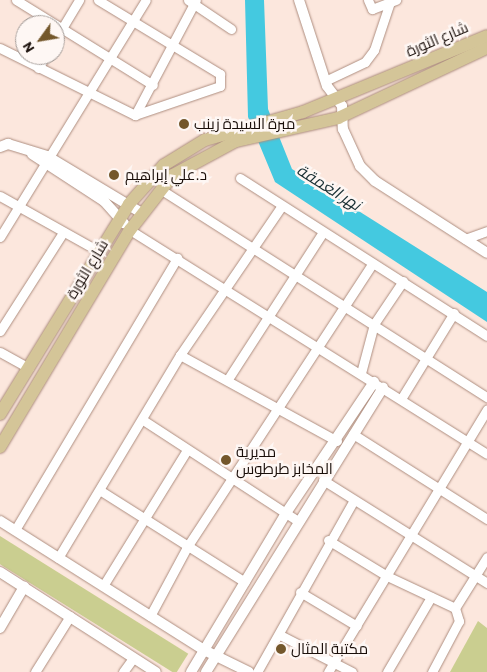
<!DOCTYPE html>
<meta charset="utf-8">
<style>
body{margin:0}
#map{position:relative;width:487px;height:672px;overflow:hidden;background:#fce7dd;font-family:Barlow,Cairo,sans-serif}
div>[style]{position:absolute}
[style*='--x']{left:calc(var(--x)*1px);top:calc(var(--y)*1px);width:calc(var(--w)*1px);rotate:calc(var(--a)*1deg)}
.green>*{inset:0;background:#cace90;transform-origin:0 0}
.water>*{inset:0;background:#44c9e0}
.roads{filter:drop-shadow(0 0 1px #ae8e80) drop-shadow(0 0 1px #ae8e80)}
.minor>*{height:9px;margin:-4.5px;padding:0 4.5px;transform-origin:4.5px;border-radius:4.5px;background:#fff}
.tertiary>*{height:10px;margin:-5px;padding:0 5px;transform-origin:5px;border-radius:5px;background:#fff}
.primary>*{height:12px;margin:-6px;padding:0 6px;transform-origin:6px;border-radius:6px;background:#d4c598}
.dots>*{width:14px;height:14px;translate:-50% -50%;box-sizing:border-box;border:2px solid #fef7f4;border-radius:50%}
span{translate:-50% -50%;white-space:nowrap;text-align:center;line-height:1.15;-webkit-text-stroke:5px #fef7f4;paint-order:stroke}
.street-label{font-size:15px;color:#190e09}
.poi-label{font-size:15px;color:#190e09}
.left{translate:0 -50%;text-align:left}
.water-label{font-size:16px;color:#172e32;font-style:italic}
.north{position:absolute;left:15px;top:15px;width:50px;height:50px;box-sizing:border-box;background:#fef7f4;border:1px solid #a29a96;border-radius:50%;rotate:238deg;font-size:14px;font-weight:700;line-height:20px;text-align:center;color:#190e09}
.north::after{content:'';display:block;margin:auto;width:18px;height:22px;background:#74572b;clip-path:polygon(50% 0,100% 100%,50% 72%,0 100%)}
</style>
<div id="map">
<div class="green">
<div style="left:0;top:536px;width:222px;height:24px;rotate:32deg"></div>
<div style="clip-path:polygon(478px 621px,487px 628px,487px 672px,450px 672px)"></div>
</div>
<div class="water">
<div style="clip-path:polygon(245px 0,264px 0,268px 109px,292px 169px,487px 292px,487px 322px,275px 182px,248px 117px)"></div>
</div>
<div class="roads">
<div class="minor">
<div style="--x:16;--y:0;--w:161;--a:31.8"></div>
<div style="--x:98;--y:0;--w:143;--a:31.2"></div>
<div style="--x:220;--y:74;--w:12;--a:90"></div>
<div style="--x:220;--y:86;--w:90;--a:161.2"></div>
<div style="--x:188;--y:0;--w:52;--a:34"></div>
<div style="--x:368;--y:0;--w:10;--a:66"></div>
<div style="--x:372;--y:9;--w:26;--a:-21"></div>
<div style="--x:55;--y:40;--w:47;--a:-59"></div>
<div style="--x:0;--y:48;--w:151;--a:26.4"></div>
<div style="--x:135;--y:115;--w:130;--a:-62.1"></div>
<div style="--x:38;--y:68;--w:15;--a:-58"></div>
<div style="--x:325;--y:81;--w:44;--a:-25.4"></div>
<div style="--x:365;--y:62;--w:15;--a:-53"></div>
<div style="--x:374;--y:50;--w:51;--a:-71.6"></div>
<div style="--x:240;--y:178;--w:293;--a:32.6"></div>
<div style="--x:160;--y:189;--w:388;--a:32.5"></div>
<div style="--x:0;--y:196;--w:115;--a:29.2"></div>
<div style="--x:130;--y:230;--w:421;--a:32.1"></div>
<div style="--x:0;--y:237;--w:278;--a:-58.4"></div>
<div style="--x:465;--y:239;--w:23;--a:-20"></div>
<div style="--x:0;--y:331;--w:115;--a:-57.4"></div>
<div style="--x:0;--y:352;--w:33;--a:29"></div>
<div style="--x:180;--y:355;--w:179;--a:28.7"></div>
<div style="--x:361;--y:373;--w:51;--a:-75.1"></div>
<div style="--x:374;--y:324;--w:52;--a:-56"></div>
<div style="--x:228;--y:379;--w:175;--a:-57.1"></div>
<div style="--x:401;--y:399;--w:101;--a:-58.4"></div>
<div style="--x:143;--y:420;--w:185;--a:33.1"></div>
<div style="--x:353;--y:434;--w:159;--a:32.4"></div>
<div style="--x:323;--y:480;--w:194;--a:32.1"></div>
<div style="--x:101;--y:491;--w:170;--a:32.3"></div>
<div style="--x:15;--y:530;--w:317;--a:-59.2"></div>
<div style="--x:328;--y:540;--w:69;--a:31.4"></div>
<div style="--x:387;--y:576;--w:75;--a:25.2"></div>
<div style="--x:455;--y:608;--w:14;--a:73"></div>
<div style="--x:459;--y:621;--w:58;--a:117.9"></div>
<div style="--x:58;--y:558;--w:237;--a:-59"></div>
<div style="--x:180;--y:355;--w:179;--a:-55.7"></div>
<div style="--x:103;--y:586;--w:160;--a:-58.3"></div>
<div style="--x:300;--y:592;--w:66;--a:30.8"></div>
<div style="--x:455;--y:608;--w:60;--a:-57.9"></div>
<div style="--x:150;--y:616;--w:78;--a:-61.8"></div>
<div style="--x:187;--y:547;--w:339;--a:-56.8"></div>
<div style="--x:280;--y:635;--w:81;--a:27.2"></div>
<div style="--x:35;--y:672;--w:66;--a:-58"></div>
<div style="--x:123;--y:672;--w:17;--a:-54"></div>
<div style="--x:257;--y:672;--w:197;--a:-60.6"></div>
<div style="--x:328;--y:672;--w:307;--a:-58.8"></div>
<div style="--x:387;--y:672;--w:87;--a:-59.6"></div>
</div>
<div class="tertiary">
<div style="--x:299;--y:0;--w:90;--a:72"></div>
<div style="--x:327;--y:86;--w:25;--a:53"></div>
<div style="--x:342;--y:106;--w:23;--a:88"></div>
<div style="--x:343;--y:129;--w:41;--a:65.3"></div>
<div style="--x:360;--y:166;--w:21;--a:45"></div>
<div style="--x:375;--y:181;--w:133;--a:32.7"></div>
<div style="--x:0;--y:147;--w:9;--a:-21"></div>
<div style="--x:8;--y:144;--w:41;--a:17.1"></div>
<div style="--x:47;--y:156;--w:111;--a:31"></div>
<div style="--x:32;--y:154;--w:86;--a:33.1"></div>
<div style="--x:104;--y:201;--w:30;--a:48"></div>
<div style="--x:0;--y:521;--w:241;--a:32.3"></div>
<div style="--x:204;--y:650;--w:50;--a:26.1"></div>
<div style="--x:0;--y:572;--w:185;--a:32.7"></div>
<div style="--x:0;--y:628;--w:48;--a:-59.7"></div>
<div style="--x:191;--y:672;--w:185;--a:-59.1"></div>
<div style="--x:286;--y:513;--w:158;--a:-56.1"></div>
<div style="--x:206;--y:672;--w:335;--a:-58.1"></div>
</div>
<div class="primary">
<div style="--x:0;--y:414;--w:246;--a:-58.4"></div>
<div style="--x:129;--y:204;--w:52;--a:-48.1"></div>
<div style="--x:164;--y:165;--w:48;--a:-31.4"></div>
<div style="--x:205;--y:140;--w:102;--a:-15.9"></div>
<div style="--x:303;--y:112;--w:199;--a:-22.4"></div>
<div style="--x:0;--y:447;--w:253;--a:-59.1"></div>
<div style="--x:130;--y:230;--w:70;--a:-52"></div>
<div style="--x:173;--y:175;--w:72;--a:-28.4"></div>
<div style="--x:236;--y:141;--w:105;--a:-12.7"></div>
<div style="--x:338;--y:118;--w:165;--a:-25.2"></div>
</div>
</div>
<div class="dots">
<div style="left:184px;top:124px;background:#74572b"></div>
<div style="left:114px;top:175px;background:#74572b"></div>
<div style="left:226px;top:460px;background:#74572b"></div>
<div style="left:281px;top:649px;background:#74572b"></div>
</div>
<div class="street-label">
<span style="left:437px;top:39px;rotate:-23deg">شارع الثورة</span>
<span style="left:87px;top:269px;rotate:-59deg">شارع الثورة</span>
</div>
<div class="poi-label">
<span class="left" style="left:194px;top:124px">مبرة السيدة زينب</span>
<span class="left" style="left:125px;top:175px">د.علي إبراهيم</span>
<span class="left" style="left:236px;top:460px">مديرية<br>المخابز طرطوس</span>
<span class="left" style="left:291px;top:649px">مكتبة المثال</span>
</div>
<div class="water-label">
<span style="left:329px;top:187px;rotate:32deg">نهر الغمقة</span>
</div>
<div class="north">N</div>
</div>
